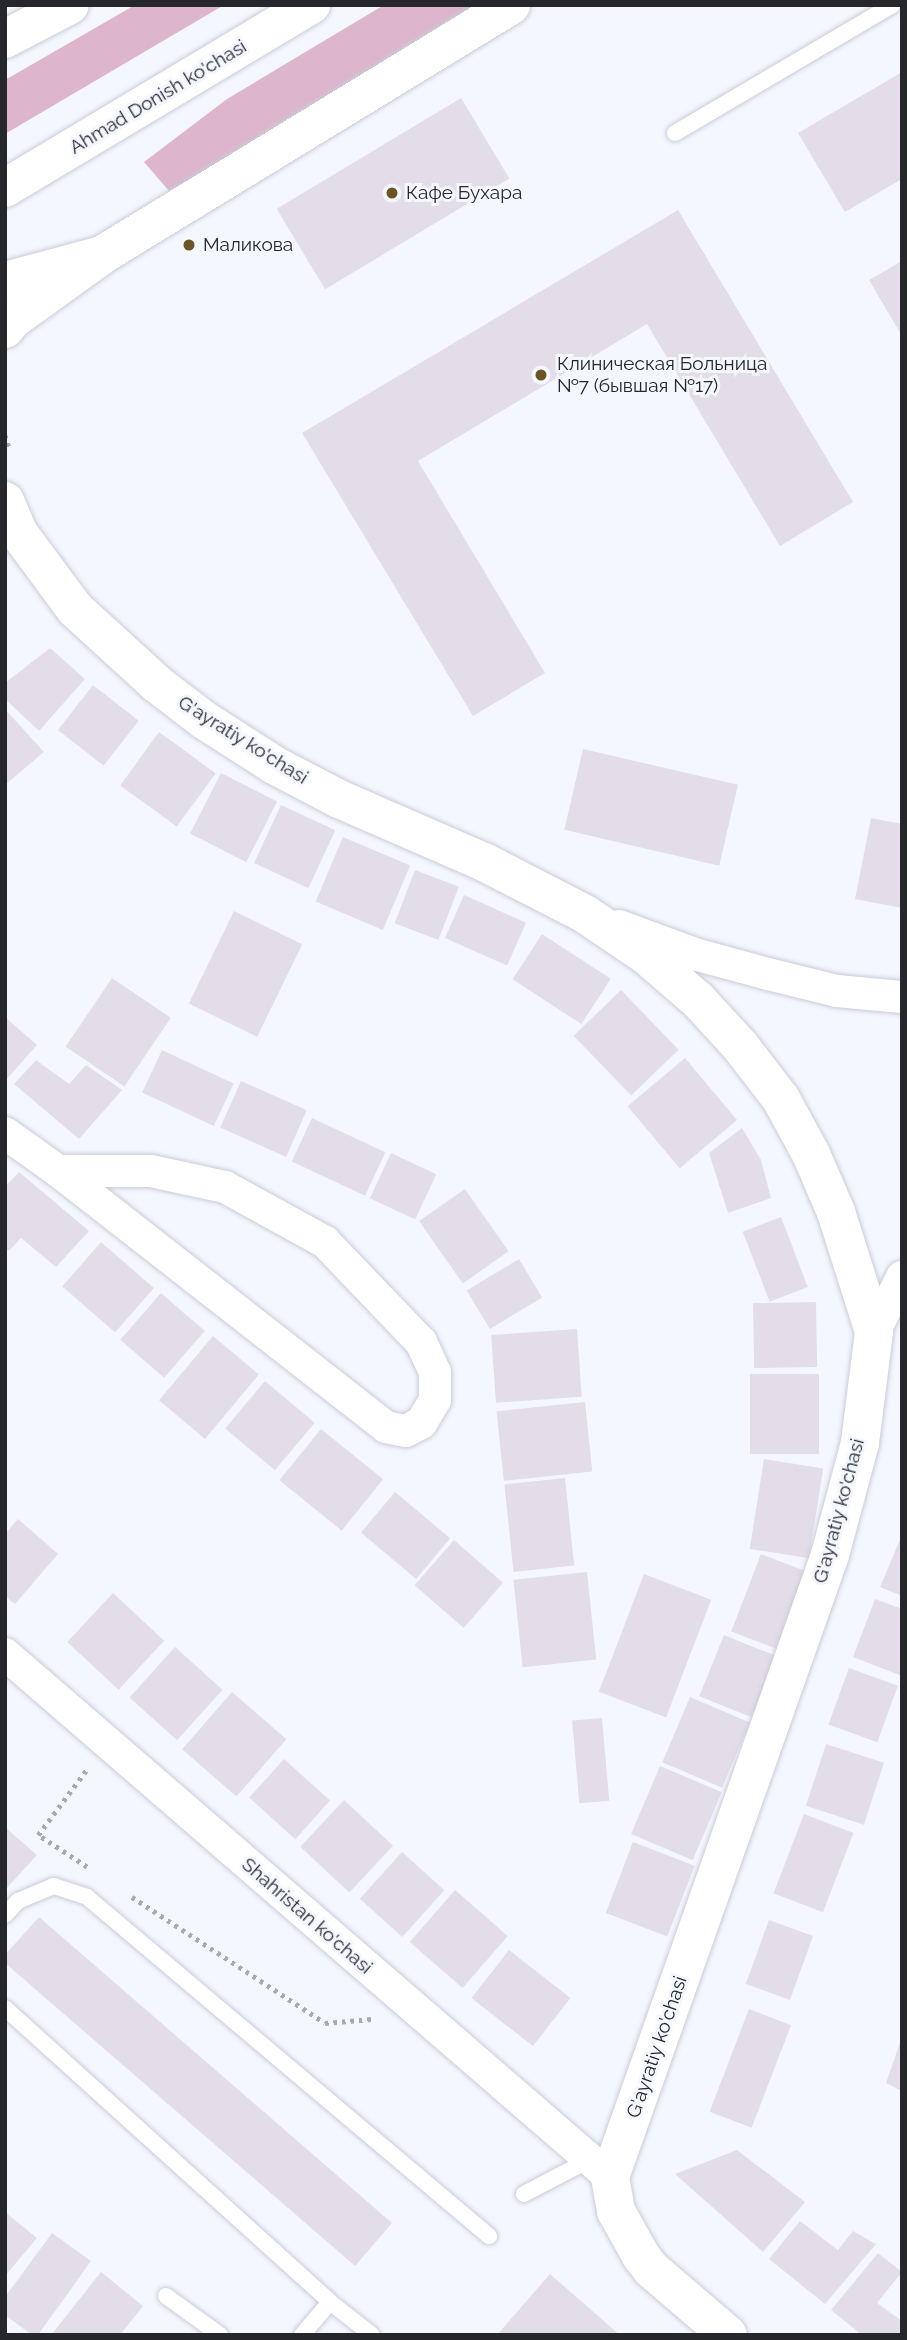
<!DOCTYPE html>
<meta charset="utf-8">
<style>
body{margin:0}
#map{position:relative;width:907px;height:2340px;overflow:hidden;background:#f5f7ff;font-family:Raleway,sans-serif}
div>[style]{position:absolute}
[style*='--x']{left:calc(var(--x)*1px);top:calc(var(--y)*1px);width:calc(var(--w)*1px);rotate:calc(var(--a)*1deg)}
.green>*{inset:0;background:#ddb6cd}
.building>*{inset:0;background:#e3dde9;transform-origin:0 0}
.path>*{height:4.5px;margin-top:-2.25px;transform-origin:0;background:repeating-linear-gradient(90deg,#a8aab0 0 3.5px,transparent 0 8.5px)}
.roads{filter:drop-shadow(0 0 2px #c8ccd8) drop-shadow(0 0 2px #c8ccd8)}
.service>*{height:16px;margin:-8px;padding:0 8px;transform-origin:8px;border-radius:8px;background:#fff}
.minor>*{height:32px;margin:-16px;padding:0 16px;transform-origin:16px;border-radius:16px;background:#fff}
.tertiary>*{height:38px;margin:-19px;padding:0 19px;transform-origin:19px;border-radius:19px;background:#fff}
.secondary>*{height:38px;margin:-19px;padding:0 19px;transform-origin:19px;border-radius:19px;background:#fff}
.primary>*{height:38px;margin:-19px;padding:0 19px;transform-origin:19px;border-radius:19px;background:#fff}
.dots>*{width:19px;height:19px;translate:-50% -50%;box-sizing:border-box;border:4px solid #f5f7ff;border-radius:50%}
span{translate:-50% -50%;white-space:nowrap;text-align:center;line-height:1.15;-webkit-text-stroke:6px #f5f7ff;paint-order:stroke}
.street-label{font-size:19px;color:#25272b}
.poi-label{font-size:19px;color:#25272b}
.left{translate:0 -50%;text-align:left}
.frame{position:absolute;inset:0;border:7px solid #25272b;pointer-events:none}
</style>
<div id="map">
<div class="green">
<div style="clip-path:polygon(135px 5px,224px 5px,5px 134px,5px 80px)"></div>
<div style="clip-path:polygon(384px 5px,474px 5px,273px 131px,169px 191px,144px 162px,227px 99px)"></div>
</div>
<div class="building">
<div style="clip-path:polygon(902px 72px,902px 179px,845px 212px,798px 133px)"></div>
<div style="left:461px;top:98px;width:94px;height:215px;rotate:59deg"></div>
<div style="clip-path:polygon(678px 210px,853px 502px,780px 546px,647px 324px,418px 461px,545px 673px,473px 716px,302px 433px)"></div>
<div style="clip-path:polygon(902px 261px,902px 336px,869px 280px)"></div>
<div style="clip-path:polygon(50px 648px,85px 679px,39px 731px,5px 699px,5px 683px)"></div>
<div style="left:93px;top:685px;width:58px;height:57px;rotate:38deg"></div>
<div style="clip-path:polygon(5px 709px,44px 752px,5px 785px)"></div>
<div style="left:159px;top:732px;width:70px;height:66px;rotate:36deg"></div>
<div style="left:583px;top:749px;width:159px;height:83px;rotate:13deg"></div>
<div style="left:221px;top:773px;width:63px;height:68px;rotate:27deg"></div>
<div style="left:281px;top:805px;width:60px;height:64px;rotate:25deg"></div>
<div style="clip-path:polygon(871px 818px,902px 824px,902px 908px,855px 899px)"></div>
<div style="left:343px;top:837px;width:73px;height:70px;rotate:23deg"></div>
<div style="left:415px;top:870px;width:47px;height:57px;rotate:21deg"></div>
<div style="left:464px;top:895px;width:68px;height:47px;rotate:24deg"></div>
<div style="left:234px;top:911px;width:76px;height:103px;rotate:26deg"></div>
<div style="left:542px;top:934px;width:82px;height:54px;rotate:33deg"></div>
<div style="left:112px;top:978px;width:71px;height:83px;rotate:34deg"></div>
<div style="left:621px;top:990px;width:83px;height:66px;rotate:46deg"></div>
<div style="clip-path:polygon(5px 1017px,37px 1045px,5px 1081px)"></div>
<div style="left:162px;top:1050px;width:79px;height:47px;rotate:25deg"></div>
<div style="left:685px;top:1058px;width:81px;height:75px;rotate:50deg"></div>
<div style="clip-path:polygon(36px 1060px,69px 1084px,86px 1065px,122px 1090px,79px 1139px,14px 1084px)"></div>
<div style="left:241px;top:1081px;width:72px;height:51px;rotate:24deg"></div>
<div style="left:312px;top:1118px;width:81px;height:48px;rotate:25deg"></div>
<div style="clip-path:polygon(742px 1128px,761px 1160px,771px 1198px,728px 1213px,709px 1153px)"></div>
<div style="left:391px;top:1153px;width:50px;height:50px;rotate:25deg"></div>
<div style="clip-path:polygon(19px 1172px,89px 1231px,56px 1267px,21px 1238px,9px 1251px,5px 1248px,5px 1187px)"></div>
<div style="left:465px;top:1189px;width:76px;height:56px;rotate:55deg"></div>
<div style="left:781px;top:1217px;width:75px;height:41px;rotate:69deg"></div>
<div style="left:101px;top:1242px;width:70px;height:59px;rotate:41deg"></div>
<div style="left:519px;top:1259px;width:45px;height:61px;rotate:59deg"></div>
<div style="left:161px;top:1293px;width:58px;height:62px;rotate:41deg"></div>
<div style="left:816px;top:1302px;width:65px;height:63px;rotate:89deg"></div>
<div style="left:577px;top:1329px;width:68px;height:86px;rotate:86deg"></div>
<div style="left:213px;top:1336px;width:60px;height:84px;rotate:40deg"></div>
<div style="left:750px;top:1374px;width:69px;height:80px"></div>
<div style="left:265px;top:1381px;width:65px;height:62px;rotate:40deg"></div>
<div style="left:585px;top:1402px;width:70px;height:89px;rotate:84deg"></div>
<div style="left:321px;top:1429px;width:80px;height:66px;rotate:39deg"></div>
<div style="left:764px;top:1459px;width:60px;height:91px;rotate:9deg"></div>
<div style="left:565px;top:1478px;width:88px;height:61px;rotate:84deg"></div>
<div style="left:395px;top:1492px;width:72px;height:53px;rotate:40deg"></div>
<div style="clip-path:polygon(18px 1519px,58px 1554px,15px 1604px,5px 1596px,5px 1534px)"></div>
<div style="clip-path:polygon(902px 1535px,902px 1596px,880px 1587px)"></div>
<div style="left:454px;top:1540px;width:65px;height:60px;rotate:41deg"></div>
<div style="left:761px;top:1554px;width:53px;height:83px;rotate:21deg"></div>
<div style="left:587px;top:1572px;width:88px;height:74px;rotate:84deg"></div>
<div style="left:644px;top:1574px;width:72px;height:126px;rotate:21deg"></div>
<div style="left:113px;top:1593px;width:70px;height:67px;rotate:43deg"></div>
<div style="clip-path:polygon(875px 1599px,902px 1609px,902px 1676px,853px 1657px)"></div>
<div style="left:724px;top:1635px;width:57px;height:66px;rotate:22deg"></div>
<div style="left:175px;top:1647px;width:64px;height:68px;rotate:42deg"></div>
<div style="left:849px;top:1668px;width:52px;height:60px;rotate:20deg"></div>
<div style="left:232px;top:1692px;width:72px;height:76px;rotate:41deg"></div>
<div style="left:690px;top:1697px;width:65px;height:71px;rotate:23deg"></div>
<div style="left:602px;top:1718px;width:83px;height:30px;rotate:85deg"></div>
<div style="left:826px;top:1744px;width:61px;height:65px;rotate:18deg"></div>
<div style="left:284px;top:1759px;width:62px;height:52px;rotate:42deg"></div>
<div style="left:660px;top:1766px;width:67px;height:74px;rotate:23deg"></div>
<div style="left:344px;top:1800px;width:67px;height:64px;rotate:43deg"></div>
<div style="left:804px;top:1814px;width:53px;height:85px;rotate:21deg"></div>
<div style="clip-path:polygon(5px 1827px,37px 1855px,5px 1890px)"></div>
<div style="left:633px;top:1842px;width:66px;height:76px;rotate:21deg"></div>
<div style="left:402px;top:1852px;width:57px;height:63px;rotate:42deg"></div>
<div style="left:455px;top:1890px;width:70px;height:69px;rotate:41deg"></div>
<div style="clip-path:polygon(39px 1917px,392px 2223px,355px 2266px,5px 1963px,5px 1955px)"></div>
<div style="left:769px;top:1920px;width:47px;height:68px;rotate:20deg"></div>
<div style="left:509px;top:1950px;width:78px;height:61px;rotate:38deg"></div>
<div style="left:749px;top:2009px;width:45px;height:110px;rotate:21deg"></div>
<div style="clip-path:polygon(901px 2040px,902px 2040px,902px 2091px,886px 2083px)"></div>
<div style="clip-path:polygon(737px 2150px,805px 2202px,763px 2252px,675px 2174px)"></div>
<div style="clip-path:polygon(5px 2212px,37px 2238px,5px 2276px)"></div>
<div style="clip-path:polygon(800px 2221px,838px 2250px,853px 2231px,876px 2244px,825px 2304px,769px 2259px)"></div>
<div style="clip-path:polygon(52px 2233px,91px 2261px,38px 2335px,32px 2335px,5px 2315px,5px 2297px)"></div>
<div style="clip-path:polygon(878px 2253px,902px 2272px,877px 2303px,902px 2321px,902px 2335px,862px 2335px,831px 2310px)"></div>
<div style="clip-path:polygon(101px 2272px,143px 2306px,120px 2335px,51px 2335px)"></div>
<div style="clip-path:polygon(550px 2274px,620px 2335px,497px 2335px)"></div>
</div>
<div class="path">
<div style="--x:5;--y:435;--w:13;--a:72"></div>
<div style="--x:87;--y:1867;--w:59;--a:-146.9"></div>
<div style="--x:38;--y:1835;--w:84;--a:-53.3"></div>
<div style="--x:132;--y:1897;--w:230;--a:33.1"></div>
<div style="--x:325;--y:2023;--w:47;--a:-4.9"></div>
</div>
<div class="roads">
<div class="service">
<div style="--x:675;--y:133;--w:252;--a:-30.5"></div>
<div style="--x:5;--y:1915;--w:19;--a:-47"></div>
<div style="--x:18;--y:1901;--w:39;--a:-23"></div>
<div style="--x:54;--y:1886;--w:35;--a:18"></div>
<div style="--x:87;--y:1897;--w:526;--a:40.14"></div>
<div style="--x:5;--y:2008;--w:438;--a:42.1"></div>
<div style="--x:524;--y:2194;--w:73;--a:-27.6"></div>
<div style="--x:166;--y:2296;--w:67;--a:35.8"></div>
<div style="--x:302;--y:2335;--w:43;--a:-49.7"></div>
<div style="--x:330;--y:2302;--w:53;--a:38.2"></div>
</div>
<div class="minor">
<div style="--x:619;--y:926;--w:84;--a:20.2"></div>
<div style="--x:698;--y:955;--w:73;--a:15.2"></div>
<div style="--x:768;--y:974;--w:71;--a:13.8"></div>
<div style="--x:837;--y:991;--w:65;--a:5.3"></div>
<div style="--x:5;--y:1133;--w:65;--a:35.6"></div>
<div style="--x:58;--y:1171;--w:93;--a:0"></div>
<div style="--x:151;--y:1171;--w:76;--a:12.2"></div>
<div style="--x:225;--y:1187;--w:114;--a:28.8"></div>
<div style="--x:325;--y:1242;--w:139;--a:46.2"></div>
<div style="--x:421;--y:1342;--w:33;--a:65"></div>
<div style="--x:435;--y:1372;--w:28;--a:90"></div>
<div style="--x:435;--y:1400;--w:27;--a:121"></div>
<div style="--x:421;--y:1423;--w:17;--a:152"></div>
<div style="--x:406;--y:1431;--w:20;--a:-169"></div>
<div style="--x:386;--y:1427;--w:416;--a:-142"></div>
<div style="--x:874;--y:1332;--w:62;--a:-63"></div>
<div style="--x:5;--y:1654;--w:800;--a:40.84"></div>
</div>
<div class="tertiary">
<div style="--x:102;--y:255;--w:479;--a:-31.4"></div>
</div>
<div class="secondary">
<div style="--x:5;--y:329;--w:11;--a:-52"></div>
<div style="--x:12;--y:320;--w:110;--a:-35.7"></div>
<div style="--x:5;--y:501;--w:34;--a:67"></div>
<div style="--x:18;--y:532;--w:96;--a:53.5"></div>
<div style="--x:75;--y:609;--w:111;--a:42.4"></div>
<div style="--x:157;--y:684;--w:59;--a:37.5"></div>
<div style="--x:204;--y:720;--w:83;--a:32.7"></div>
<div style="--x:274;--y:765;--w:73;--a:27.6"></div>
<div style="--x:339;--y:799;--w:158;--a:23.5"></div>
<div style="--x:484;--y:862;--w:114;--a:27.2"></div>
<div style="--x:585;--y:914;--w:75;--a:34.1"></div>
<div style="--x:647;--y:956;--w:67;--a:40.8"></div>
<div style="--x:698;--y:1000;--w:64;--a:47.5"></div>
<div style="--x:741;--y:1047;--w:66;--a:52.4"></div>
<div style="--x:781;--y:1099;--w:63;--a:61.4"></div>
<div style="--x:811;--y:1154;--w:63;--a:66.7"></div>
<div style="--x:836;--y:1212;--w:126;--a:72.4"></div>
<div style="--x:874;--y:1332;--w:112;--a:97.2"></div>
<div style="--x:860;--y:1443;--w:116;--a:105"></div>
<div style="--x:830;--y:1555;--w:660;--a:109.48"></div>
<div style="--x:610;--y:2177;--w:35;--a:80"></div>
<div style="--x:616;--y:2211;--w:51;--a:60.9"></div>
<div style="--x:641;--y:2256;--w:16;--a:52"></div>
<div style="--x:651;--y:2269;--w:101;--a:40.6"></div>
</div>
<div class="primary">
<div style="--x:5;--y:39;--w:73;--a:-27.6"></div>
<div style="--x:5;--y:188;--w:357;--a:-30.9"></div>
<div style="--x:5;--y:281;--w:100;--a:-15"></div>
</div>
</div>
<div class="dots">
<div style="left:392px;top:193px;background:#6b5525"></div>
<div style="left:189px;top:245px;background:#6b5525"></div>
<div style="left:541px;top:375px;background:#6b5525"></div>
</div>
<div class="street-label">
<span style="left:158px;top:97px;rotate:-31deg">Ahmad Donish ko'chasi</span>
<span style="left:243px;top:740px;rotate:32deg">G'ayratiy ko'chasi</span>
<span style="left:839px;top:1511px;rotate:-75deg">G'ayratiy ko'chasi</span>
<span style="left:307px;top:1916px;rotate:41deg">Shahristan ko'chasi</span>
<span style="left:657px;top:2047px;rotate:-71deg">G'ayratiy ko'chasi</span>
</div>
<div class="poi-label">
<span class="left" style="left:406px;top:193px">Кафе Бухара</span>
<span class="left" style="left:203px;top:245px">Маликова</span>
<span class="left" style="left:557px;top:375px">Клиническая Больница<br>№7 (бывшая №17)</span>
</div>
<div class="frame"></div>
</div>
